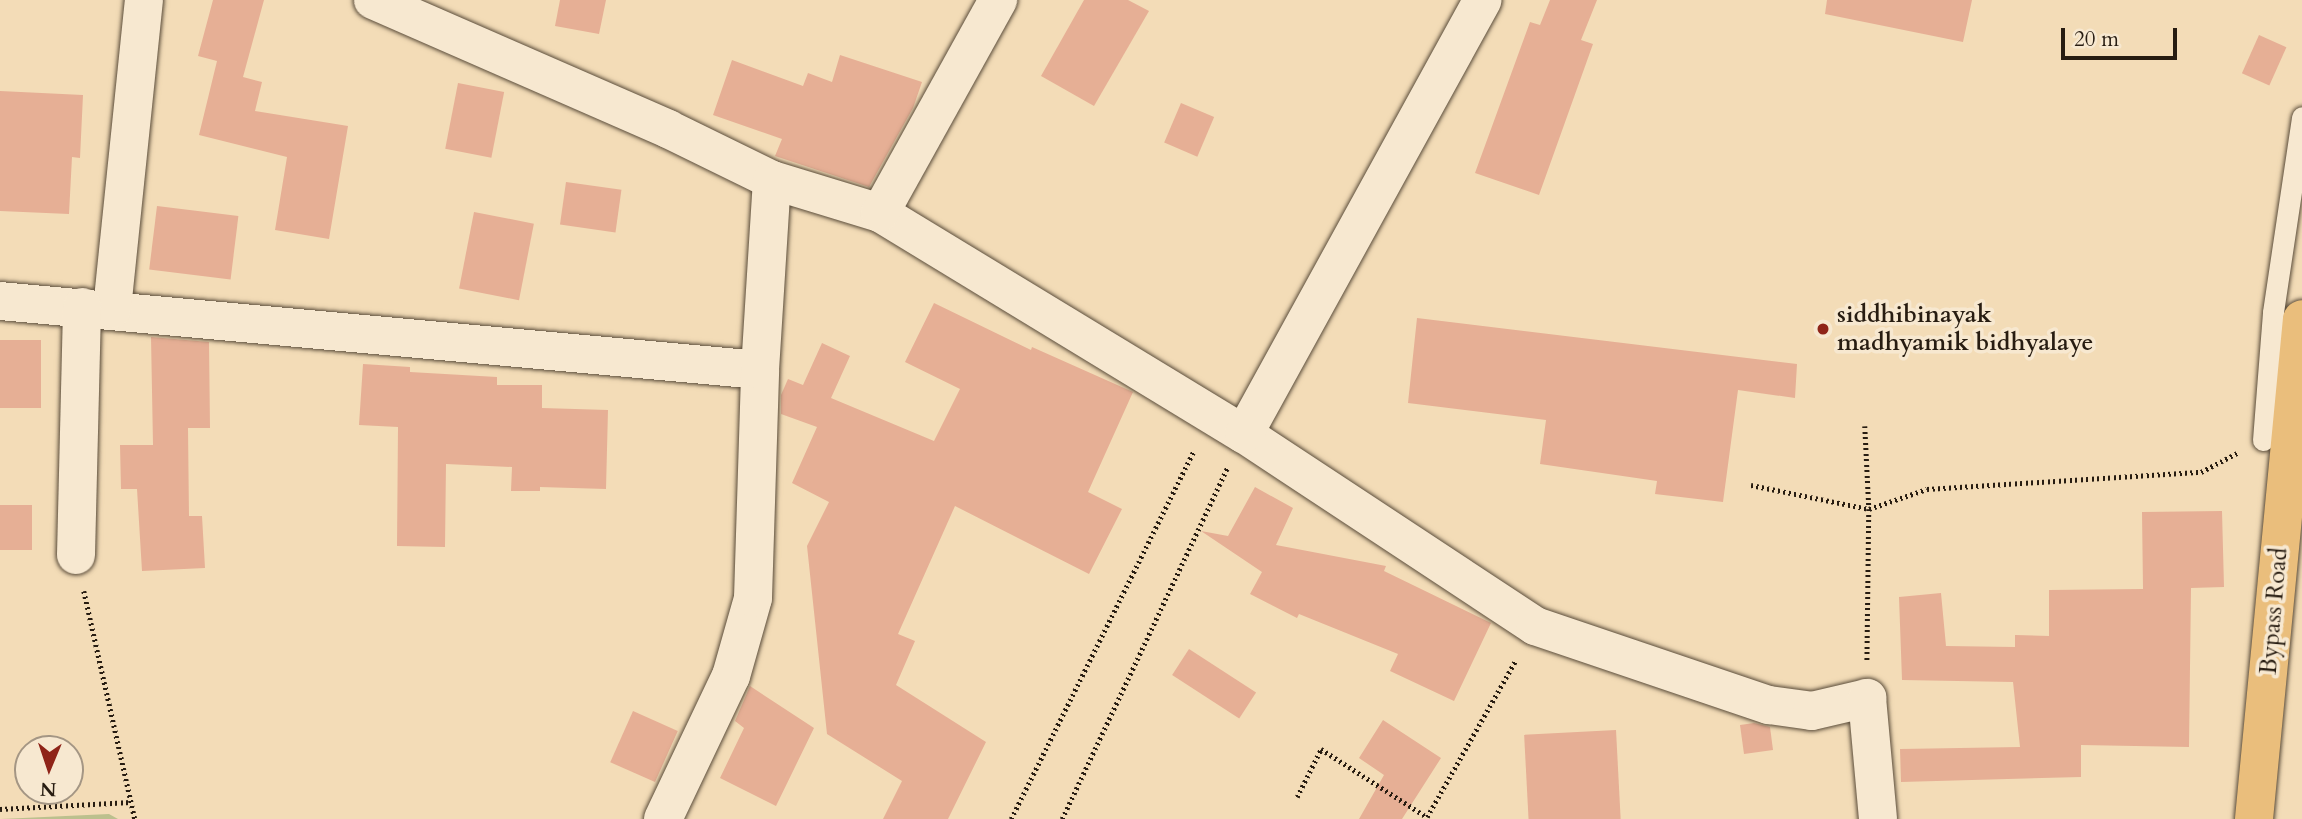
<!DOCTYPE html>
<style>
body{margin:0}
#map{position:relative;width:2302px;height:819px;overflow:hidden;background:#f3dcb7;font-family:Cardo,serif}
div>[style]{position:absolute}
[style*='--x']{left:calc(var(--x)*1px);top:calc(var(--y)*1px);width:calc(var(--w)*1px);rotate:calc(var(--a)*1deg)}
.green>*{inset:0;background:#bcc08e}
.building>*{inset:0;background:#e6af95;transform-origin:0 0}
.path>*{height:4.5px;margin-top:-2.25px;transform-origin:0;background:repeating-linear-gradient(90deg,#271c11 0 2px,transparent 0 5.5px)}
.roads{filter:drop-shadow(0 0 2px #5a4c3a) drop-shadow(0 0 2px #5a4c3a)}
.service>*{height:21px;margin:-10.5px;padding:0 10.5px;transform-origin:10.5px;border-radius:10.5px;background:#f7e8d0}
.minor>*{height:38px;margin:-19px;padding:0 19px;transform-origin:19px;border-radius:19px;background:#f7e8d0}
.trunk>*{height:38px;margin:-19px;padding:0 19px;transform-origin:19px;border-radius:19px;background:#eabe7c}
.dots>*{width:19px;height:19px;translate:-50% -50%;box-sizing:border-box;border:4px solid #f7e8d0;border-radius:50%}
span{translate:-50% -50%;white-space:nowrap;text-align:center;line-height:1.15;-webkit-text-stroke:7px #f7e8d0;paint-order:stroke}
.poi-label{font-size:24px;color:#271c11;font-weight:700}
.left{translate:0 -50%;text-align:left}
.street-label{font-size:24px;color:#271c11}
.north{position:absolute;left:14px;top:735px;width:70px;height:70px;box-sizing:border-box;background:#f7e8d0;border:2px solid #a49684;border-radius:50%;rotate:182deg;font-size:19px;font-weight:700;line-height:28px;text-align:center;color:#271c11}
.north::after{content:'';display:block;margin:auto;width:24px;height:32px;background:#8f2418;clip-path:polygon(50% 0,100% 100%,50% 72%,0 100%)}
.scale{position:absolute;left:2061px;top:28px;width:116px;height:32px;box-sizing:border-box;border:4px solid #271c11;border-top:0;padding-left:9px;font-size:21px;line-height:24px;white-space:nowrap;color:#271c11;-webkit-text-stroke:5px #f7e8d0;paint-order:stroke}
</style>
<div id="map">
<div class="green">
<div style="clip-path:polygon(109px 814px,118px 819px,1px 819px)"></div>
</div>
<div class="building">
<div style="clip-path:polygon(213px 0,264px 0,243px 77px,262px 82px,255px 111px,348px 126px,329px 239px,275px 230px,287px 157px,199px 135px,217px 61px,198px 56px)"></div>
<div style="clip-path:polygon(560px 0,606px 0,599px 34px,555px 26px)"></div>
<div style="clip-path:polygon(1084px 0,1128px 0,1149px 11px,1094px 106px,1041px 76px)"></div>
<div style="clip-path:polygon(1550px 0,1597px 0,1581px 40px,1593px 44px,1539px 195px,1475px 173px,1530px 22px,1540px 25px)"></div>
<div style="clip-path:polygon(1827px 0,1972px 0,1963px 42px,1825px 14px)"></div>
<div style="left:2259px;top:35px;width:30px;height:42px;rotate:24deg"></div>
<div style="clip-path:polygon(840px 55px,922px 82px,913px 108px,869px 187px,775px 156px,782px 139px,713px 115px,732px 60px,803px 86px,808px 73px,832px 82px)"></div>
<div style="left:458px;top:83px;width:47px;height:67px;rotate:11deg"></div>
<div style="clip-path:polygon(0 91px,83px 95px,80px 158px,72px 157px,69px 214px,0 211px)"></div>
<div style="left:1181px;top:103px;width:36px;height:43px;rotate:23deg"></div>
<div style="left:566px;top:182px;width:56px;height:43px;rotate:8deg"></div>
<div style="left:157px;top:206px;width:82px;height:64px;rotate:7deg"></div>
<div style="left:474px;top:212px;width:61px;height:78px;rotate:11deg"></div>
<div style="clip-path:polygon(934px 303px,1031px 350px,1032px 347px,1133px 392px,1088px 492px,1122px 509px,1089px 574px,955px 506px,898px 634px,915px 641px,896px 685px,986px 742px,948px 819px,883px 819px,902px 781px,827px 734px,807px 546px,829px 502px,792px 483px,817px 427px,781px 414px,781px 395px,788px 379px,803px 385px,822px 343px,850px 356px,831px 398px,934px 441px,960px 389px,905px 362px)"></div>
<div style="clip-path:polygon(1417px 318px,1797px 364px,1795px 398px,1738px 390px,1723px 502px,1655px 494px,1657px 481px,1540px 464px,1546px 420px,1408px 403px)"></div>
<div style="clip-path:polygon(151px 337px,209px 342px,210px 428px,188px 428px,189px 516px,202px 516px,205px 568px,142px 571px,137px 489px,121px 489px,120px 445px,153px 445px)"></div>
<div style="left:0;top:340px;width:41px;height:68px"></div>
<div style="clip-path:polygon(363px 364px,410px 367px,410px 372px,497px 377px,497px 385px,542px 385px,542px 408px,608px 410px,606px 489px,540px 487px,540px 491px,511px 491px,512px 467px,446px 464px,445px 547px,397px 546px,398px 427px,359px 425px)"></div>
<div style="clip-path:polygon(1255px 487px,1293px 508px,1276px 545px,1386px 566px,1384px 571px,1491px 623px,1454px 701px,1390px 671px,1398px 654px,1299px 614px,1297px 618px,1250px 594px,1262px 572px,1201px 531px,1228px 536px)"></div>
<div style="left:0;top:505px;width:32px;height:45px"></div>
<div style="clip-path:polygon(2222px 511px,2224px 587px,2191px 588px,2189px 747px,2081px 745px,2081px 777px,1901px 782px,1900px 749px,2020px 747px,2013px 682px,1902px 680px,1899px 597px,1941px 593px,1946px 646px,2015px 647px,2015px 635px,2049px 636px,2049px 590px,2143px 589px,2142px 512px)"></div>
<div style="left:1189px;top:649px;width:80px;height:31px;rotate:33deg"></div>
<div style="clip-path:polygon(750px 686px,814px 728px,776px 806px,720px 778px,744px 728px,735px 721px)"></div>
<div style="left:633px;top:711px;width:49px;height:56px;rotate:24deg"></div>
<div style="clip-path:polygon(1383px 720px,1441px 758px,1402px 819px,1359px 819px,1384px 775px,1359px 758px)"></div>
<div style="clip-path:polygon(1754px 723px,1770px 727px,1773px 750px,1744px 754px,1740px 725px)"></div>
<div style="left:1616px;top:730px;width:89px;height:92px;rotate:87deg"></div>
</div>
<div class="path">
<div style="--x:1865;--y:426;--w:83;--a:87.2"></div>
<div style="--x:1869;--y:509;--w:153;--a:90.7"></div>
<div style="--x:1751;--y:485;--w:120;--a:11.5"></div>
<div style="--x:1869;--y:509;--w:61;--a:-19"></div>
<div style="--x:1927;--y:489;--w:275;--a:-3.6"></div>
<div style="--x:2201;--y:472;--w:41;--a:-27.8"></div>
<div style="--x:84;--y:591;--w:234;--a:77.4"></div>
<div style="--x:1297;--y:797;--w:54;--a:-63.4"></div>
<div style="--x:1321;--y:749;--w:126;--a:32.7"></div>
<div style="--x:1427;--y:817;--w:180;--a:-60.5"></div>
<div style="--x:0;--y:809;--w:131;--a:-3.1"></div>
<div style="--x:1011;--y:819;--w:412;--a:-63.6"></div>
<div style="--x:1062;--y:819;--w:388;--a:-64.8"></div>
</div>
<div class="roads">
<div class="service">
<div style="--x:2263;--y:440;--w:128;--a:-85.5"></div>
<div style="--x:2273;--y:312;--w:197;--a:-81.5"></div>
</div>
<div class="minor">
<div style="--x:373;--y:0;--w:322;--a:23.6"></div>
<div style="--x:668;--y:129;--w:116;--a:26.1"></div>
<div style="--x:772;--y:180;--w:113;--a:17"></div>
<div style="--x:880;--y:213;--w:426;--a:31.3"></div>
<div style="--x:1244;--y:434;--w:349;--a:33.4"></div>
<div style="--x:1535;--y:626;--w:247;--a:18.7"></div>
<div style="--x:1769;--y:705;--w:43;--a:7.9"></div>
<div style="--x:1812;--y:711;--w:57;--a:-13.3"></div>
<div style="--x:1867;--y:698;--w:121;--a:84.8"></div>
<div style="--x:880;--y:213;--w:244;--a:-61"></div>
<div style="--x:0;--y:301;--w:763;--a:5.19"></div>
<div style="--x:112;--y:309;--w:311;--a:-84.1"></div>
<div style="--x:1244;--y:434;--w:495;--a:-61.2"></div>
<div style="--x:76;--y:555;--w:248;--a:-88.6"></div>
<div style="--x:663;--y:819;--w:158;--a:-64.6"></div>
<div style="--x:731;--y:676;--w:81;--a:-74.2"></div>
<div style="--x:753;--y:598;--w:228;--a:-88.2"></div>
<div style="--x:760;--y:370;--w:190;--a:-86.4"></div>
</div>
<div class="trunk">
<div style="--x:2254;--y:819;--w:502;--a:-84.52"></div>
</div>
</div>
<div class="dots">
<div style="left:1823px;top:329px;background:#8f2418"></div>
</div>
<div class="poi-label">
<span class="left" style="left:1837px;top:329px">siddhibinayak<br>madhyamik bidhyalaye</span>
</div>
<div class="street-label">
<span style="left:2274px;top:611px;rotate:-85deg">Bypass Road</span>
</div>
<div class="north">N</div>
<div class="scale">20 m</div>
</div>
